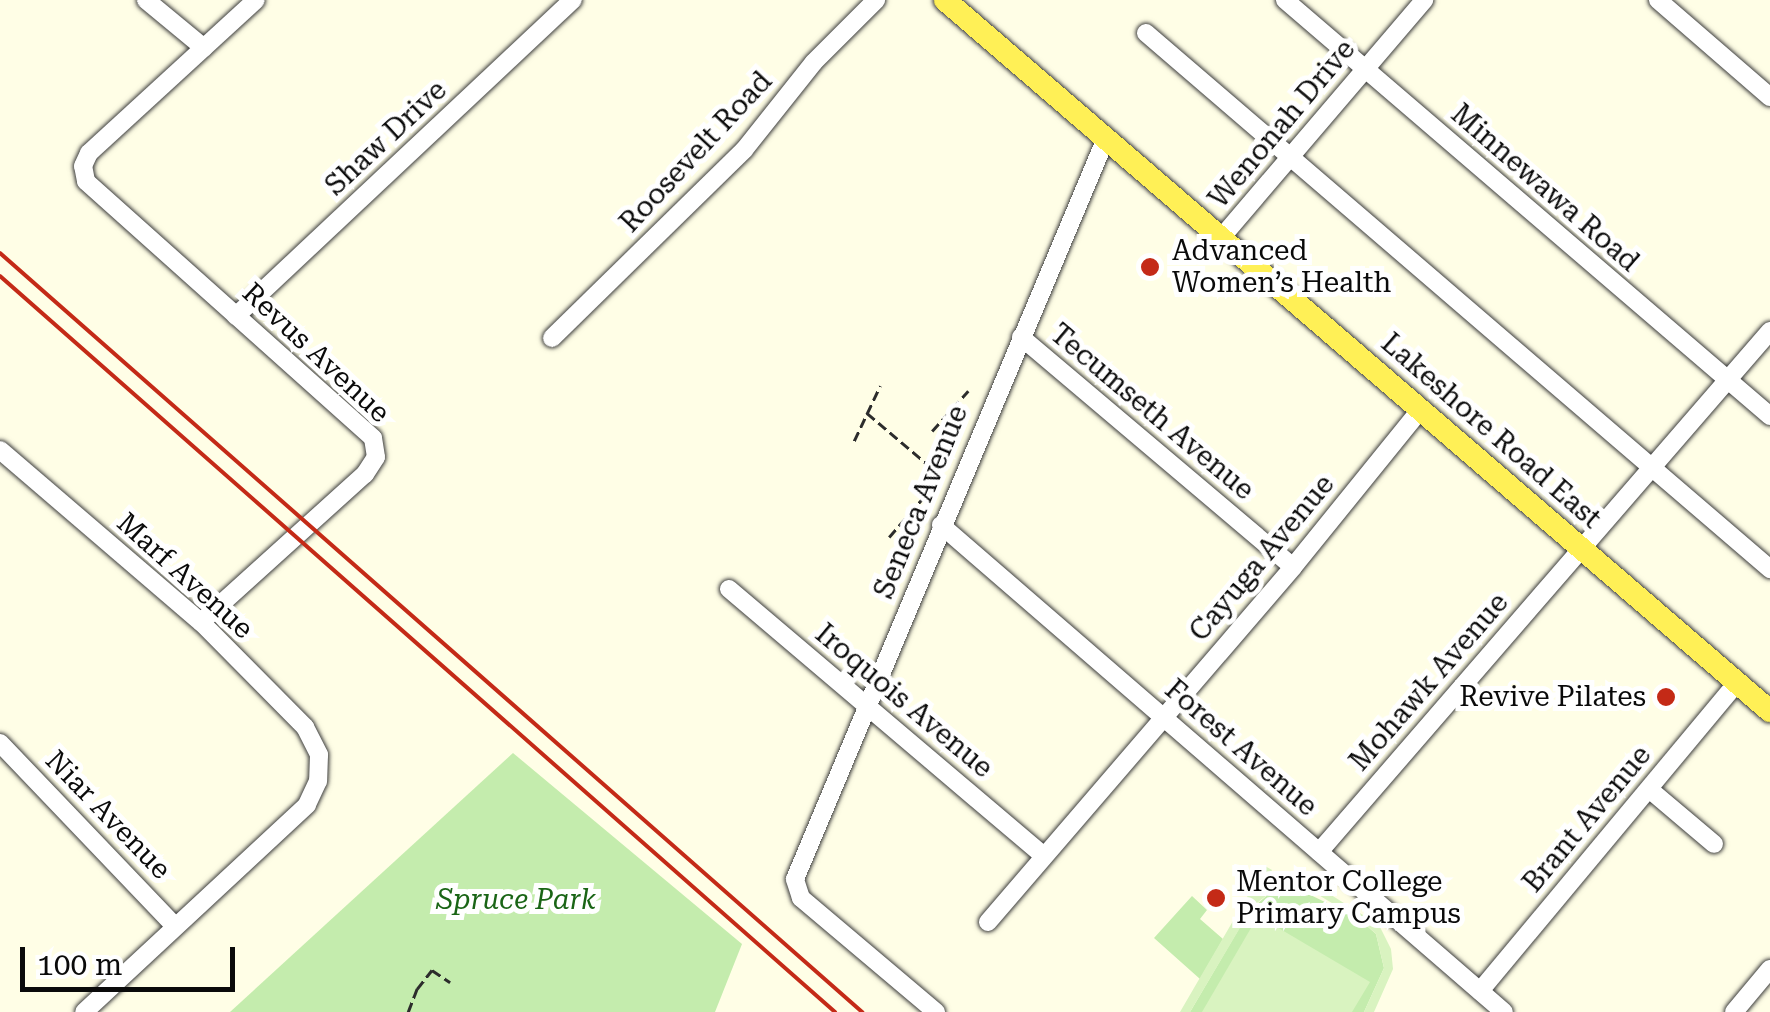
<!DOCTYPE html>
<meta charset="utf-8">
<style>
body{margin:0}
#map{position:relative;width:1770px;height:1012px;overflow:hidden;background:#fffee6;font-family:"Roboto Serif",serif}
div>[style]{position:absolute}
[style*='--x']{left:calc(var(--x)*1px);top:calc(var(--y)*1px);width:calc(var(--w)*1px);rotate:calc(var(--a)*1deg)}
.green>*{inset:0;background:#c4ecad}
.pitch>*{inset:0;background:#d9f3c0}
.path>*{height:2.5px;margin-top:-1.25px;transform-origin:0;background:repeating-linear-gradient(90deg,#2c2c2c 0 10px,transparent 0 15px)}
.roads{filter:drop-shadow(0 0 2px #3d3d3d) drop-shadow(0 0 2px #3d3d3d)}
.minor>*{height:18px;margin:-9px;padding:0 9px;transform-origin:9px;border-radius:9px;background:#fff}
.major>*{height:22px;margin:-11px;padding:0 11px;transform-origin:11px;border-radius:11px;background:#fff056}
.rail>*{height:4px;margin:-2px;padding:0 2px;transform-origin:2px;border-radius:2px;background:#c42a17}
.dots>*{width:28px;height:28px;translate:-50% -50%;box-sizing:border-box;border:5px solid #fff;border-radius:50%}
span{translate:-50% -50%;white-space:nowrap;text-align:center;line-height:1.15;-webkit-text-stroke:10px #fff;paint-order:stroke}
.street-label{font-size:28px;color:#0a0a0a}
.poi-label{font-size:28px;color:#0a0a0a}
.left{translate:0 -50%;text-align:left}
.right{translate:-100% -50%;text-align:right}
.park-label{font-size:28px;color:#1a6516;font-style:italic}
.scale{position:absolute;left:20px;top:947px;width:215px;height:45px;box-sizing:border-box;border:5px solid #0a0a0a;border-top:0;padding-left:12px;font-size:30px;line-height:35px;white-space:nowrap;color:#0a0a0a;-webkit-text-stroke:8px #fff;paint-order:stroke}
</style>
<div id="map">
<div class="green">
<div style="clip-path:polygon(513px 753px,742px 944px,715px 1012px,230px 1012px)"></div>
<div style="clip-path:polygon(1296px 888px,1358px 918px,1376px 934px,1384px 968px,1364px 1012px,1190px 1012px,1250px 910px,1271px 892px)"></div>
<div style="clip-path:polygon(1192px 896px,1207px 910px,1200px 919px,1223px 939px,1200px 979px,1154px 938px)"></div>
</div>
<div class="pitch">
<div style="clip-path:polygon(1265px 866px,1272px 870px,1264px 886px,1286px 880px,1312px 883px,1379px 925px,1391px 949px,1393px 969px,1374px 1012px,1364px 1012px,1384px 968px,1376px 934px,1363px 922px,1317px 894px,1291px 888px,1271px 892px,1253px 906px,1190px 1012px,1180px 1012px)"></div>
<div style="clip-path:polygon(1258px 916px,1370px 982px,1352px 1012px,1202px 1012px)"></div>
</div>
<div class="path">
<div style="--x:867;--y:413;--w:104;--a:40.3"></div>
<div style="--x:932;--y:431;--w:54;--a:-48"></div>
<div style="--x:854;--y:441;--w:61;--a:-64.7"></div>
<div style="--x:889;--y:537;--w:50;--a:-49"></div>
<div style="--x:408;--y:1012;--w:25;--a:-69"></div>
<div style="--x:417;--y:989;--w:24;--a:-52"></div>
<div style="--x:432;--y:970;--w:22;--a:34"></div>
</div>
<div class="roads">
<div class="minor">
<div style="--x:146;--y:0;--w:75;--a:39.6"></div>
<div style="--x:1285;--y:0;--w:639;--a:40.62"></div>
<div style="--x:1658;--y:0;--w:148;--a:40.9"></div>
<div style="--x:1146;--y:33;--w:823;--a:40.66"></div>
<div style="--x:1221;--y:238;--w:313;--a:-49.5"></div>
<div style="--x:236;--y:316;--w:462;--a:-43.2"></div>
<div style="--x:1021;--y:337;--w:356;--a:40.2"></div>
<div style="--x:552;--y:338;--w:269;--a:-44.4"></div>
<div style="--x:744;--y:150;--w:112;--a:-51.5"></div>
<div style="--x:814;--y:62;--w:88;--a:-45"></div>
<div style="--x:0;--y:450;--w:265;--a:40.6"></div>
<div style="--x:201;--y:622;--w:148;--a:45.3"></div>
<div style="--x:305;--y:727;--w:31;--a:63"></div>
<div style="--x:319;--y:755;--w:26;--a:92"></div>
<div style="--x:318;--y:781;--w:26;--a:115"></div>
<div style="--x:307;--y:805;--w:304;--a:137.1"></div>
<div style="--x:941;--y:525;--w:744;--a:40.86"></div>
<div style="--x:729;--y:589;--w:412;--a:40.3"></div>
<div style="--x:201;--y:622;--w:221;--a:-42.1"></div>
<div style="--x:365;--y:474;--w:20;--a:-57"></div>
<div style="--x:376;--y:457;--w:19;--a:-99"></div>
<div style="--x:373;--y:438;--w:385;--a:-138.2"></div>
<div style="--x:86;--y:181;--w:15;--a:-101"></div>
<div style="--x:83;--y:166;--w:14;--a:-65"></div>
<div style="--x:89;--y:153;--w:226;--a:-42.5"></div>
<div style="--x:0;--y:743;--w:253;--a:46.3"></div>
<div style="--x:1649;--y:789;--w:85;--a:40.2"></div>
<div style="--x:1319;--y:852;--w:689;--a:-49.12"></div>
<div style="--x:988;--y:922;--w:468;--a:-49.3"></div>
<div style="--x:1293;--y:567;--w:202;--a:-51"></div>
<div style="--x:1480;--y:991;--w:401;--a:-50.2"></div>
<div style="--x:936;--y:1012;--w:177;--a:-139.8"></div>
<div style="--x:801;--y:898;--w:20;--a:-108"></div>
<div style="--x:795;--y:879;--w:804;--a:-67.23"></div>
<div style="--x:1734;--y:1012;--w:56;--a:-50.1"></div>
</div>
<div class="major">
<div style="--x:945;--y:0;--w:1089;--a:40.76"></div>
</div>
</div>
<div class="rail">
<div style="--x:0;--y:253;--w:1149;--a:41.36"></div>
<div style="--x:0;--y:276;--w:1113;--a:41.39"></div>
</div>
<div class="dots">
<div style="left:1150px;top:267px;background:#c42a17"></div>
<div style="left:1666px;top:697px;background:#c42a17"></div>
<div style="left:1216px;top:898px;background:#c42a17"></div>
</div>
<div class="street-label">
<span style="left:1282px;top:124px;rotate:-50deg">Wenonah Drive</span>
<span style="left:386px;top:138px;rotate:-43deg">Shaw Drive</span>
<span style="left:696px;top:152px;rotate:-47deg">Roosevelt Road</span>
<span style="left:1545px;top:188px;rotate:41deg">Minnewawa Road</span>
<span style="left:316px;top:353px;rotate:43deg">Revus Avenue</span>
<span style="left:1152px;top:412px;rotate:40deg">Tecumseth Avenue</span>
<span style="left:1491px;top:431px;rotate:41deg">Lakeshore Road East</span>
<span style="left:921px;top:502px;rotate:-68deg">Seneca Avenue</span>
<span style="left:1262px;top:558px;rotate:-50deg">Cayuga Avenue</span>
<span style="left:185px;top:576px;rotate:42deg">Marf Avenue</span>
<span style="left:1429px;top:682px;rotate:-49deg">Mohawk Avenue</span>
<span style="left:904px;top:701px;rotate:40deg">Iroquois Avenue</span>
<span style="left:1241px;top:748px;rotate:41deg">Forest Avenue</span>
<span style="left:108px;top:815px;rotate:46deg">Niar Avenue</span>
<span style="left:1587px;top:819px;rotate:-50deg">Brant Avenue</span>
</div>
<div class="poi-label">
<span class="left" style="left:1172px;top:267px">Advanced<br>Women’s Health</span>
<span class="right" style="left:1646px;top:697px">Revive Pilates</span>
<span class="left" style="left:1236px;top:898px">Mentor College<br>Primary Campus</span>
</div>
<div class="park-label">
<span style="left:516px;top:900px">Spruce Park</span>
</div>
<div class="scale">100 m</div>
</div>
